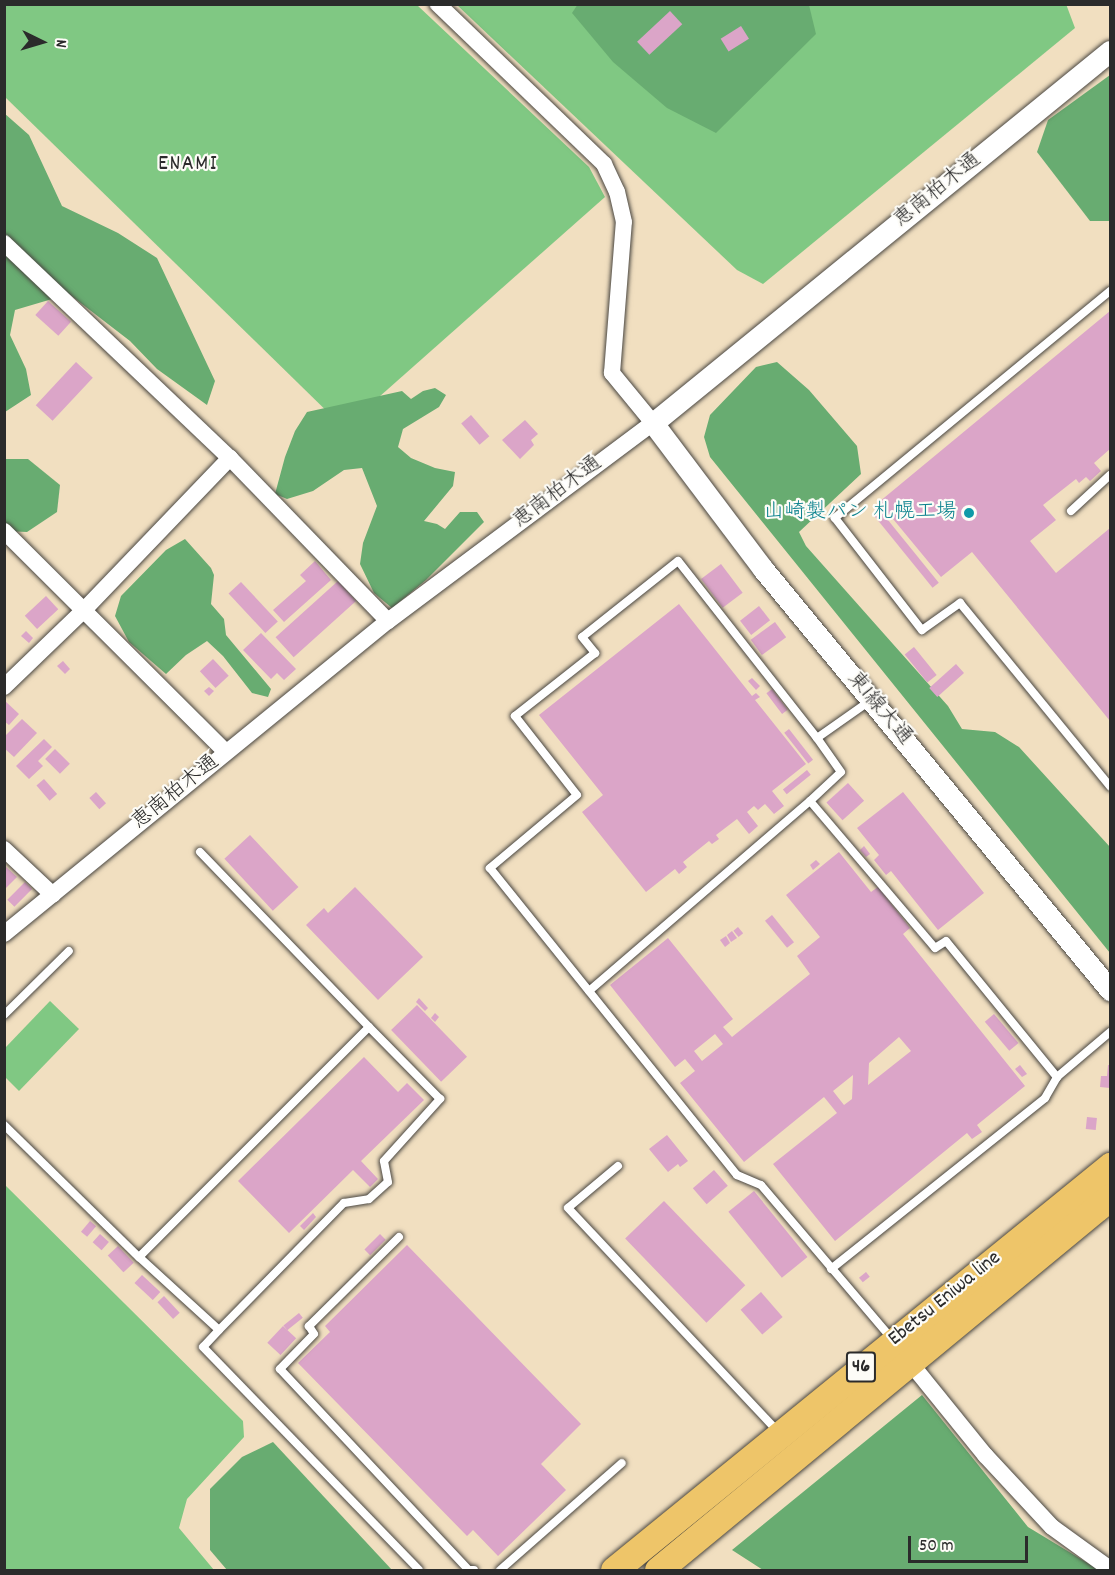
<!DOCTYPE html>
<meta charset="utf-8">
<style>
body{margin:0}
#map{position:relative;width:1115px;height:1575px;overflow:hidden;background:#f1dfc0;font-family:Dekko,"Klee One",sans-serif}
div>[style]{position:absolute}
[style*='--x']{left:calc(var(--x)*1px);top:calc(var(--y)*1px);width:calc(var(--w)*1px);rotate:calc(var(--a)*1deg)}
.green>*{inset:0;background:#80c883}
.forest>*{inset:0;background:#68ac71}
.building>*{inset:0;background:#dba5c8;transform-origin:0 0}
.roads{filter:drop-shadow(0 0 2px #494641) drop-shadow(0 0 2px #494641)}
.service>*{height:8px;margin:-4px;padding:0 4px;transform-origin:4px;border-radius:4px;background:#fff}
.minor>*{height:16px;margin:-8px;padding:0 8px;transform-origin:8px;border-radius:8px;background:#fff}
.tertiary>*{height:21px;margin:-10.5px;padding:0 10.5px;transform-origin:10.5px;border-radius:10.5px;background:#fff}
.primary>*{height:27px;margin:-13.5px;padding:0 13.5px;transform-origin:13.5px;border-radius:13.5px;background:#eec569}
.dots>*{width:16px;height:16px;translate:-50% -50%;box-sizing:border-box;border:3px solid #fdfcf7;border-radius:50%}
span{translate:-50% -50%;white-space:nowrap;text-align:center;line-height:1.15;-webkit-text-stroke:4.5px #fdfcf7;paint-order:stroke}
.shield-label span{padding:2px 4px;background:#fdfcf7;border:2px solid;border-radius:4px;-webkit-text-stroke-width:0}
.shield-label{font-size:20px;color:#2b2b2b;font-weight:700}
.street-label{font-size:21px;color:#2b2b2b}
.culture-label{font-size:21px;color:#0d838f}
.right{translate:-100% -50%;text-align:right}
.neighbourhood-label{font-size:22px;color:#2b2b2b;letter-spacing:1.5px}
.frame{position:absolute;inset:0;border:6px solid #2b2b2b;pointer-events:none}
.north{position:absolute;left:12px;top:12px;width:60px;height:60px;-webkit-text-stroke:4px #fdfcf7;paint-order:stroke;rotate:95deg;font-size:16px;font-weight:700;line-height:24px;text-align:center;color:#2b2b2b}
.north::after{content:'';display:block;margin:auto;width:21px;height:27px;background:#2b2b2b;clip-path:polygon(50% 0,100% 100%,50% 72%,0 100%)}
.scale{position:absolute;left:908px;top:1536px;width:120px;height:27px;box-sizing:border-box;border:3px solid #2b2b2b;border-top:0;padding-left:8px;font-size:18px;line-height:21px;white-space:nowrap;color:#2b2b2b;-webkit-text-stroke:4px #fdfcf7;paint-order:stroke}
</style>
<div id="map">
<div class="green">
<div style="clip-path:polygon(1066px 4px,1075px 28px,763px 284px,737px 270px,457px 5px)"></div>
<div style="clip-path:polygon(4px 5px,417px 5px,589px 167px,605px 197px,344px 428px,5px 97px)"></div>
<div style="clip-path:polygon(50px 1001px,79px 1029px,19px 1091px,5px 1077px,5px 1048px)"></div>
<div style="clip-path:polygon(4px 1184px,243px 1421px,244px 1437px,187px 1499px,179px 1528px,214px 1570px,5px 1570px)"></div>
</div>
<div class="forest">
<div style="clip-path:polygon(578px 4px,809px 5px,816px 34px,716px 133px,667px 108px,613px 62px,572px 13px)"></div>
<div style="clip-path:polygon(1110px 75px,1110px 221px,1090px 221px,1037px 152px,1048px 120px)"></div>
<div style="clip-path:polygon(4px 113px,29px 135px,62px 206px,118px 233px,157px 258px,215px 381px,207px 405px,157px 369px,130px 341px,69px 294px,15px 310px,10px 335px,26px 369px,31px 395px,5px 412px)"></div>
<div style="clip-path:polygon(777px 362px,809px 390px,857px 446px,861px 474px,799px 532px,806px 546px,948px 706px,962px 729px,995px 732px,1019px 747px,1110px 847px,1110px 953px,710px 457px,704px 437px,710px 415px,756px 367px)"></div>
<div style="clip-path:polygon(435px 388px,446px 395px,439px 407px,403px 429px,398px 447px,411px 458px,435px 468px,455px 472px,453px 486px,424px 521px,437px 524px,445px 529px,460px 512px,477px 512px,484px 522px,426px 580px,392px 608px,374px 593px,360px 564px,363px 543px,377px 506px,362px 468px,344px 470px,313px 491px,287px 499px,275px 494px,285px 457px,295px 431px,307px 412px,402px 391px,411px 399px,423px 391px)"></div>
<div style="clip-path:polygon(4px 459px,28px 459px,60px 485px,57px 512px,27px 532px,5px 531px)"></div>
<div style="clip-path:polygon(185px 539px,211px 568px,214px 575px,211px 604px,224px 619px,226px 635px,271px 689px,268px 697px,252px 693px,223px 656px,207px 641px,186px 655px,166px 674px,129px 642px,115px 616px,121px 596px,166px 550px)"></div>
<div style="clip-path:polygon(922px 1395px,1028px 1527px,1099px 1570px,763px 1570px,732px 1550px)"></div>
<div style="clip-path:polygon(273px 1442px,392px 1570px,227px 1570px,210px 1550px,210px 1489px,242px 1457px)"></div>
</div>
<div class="building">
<div style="left:670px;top:11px;width:18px;height:45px;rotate:47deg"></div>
<div style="left:741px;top:26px;width:15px;height:24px;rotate:58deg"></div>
<div style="left:48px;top:301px;width:31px;height:19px;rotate:42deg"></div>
<div style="clip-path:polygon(1110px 311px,1110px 449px,1094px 463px,1101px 471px,1090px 481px,1086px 477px,1079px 483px,1076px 479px,1043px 505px,1056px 520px,1030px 541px,1056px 573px,1110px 528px,1110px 721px,972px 552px,941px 577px,879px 502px)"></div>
<div style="left:76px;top:362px;width:23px;height:59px;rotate:43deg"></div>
<div style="left:471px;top:415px;width:28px;height:13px;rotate:49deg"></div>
<div style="clip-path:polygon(525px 420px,538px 434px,531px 440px,534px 445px,520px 459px,502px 440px)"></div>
<div style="left:879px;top:509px;width:95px;height:8px;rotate:51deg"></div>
<div style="clip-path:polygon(315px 561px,331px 580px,284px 622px,273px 610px,306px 581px,300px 575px)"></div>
<div style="left:721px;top:564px;width:36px;height:25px;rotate:53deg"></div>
<div style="left:338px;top:581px;width:27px;height:84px;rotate:48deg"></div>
<div style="left:241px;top:582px;width:54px;height:17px;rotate:47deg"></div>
<div style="left:46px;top:596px;width:18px;height:29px;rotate:47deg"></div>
<div style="clip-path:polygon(679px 604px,752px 696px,756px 693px,760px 697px,755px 700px,806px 764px,772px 791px,784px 806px,774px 814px,765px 804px,758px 810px,754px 806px,747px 812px,758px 826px,749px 834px,737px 819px,716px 835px,719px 839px,712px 844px,709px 841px,683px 862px,687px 867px,679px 874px,675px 869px,646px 892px,582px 812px,603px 795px,539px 715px)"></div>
<div style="left:759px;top:606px;width:18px;height:24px;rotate:52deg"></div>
<div style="left:775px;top:622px;width:19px;height:30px;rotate:54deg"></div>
<div style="clip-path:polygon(26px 631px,33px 638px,29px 643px,21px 636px)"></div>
<div style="clip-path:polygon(261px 633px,296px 669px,284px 680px,277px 673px,271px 679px,243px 650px)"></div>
<div style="left:914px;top:647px;width:36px;height:12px;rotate:51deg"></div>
<div style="left:213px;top:659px;width:23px;height:18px;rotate:47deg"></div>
<div style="clip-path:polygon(63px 661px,70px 669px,65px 674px,57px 666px)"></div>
<div style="left:956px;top:664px;width:12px;height:36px;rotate:48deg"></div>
<div style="clip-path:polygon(752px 678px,760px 686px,756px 690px,748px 681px)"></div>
<div style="clip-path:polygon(209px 687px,214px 691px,209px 696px,204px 691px)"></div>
<div style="left:772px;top:689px;width:26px;height:7px;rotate:53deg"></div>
<div style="clip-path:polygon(4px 700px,19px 714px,9px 725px,4px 721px)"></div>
<div style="clip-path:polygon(22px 719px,37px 733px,14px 757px,4px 748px,4px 737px)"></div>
<div style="left:789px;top:729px;width:39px;height:6px;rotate:52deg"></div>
<div style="clip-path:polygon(44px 739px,52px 747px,38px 761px,43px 766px,29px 779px,16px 766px)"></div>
<div style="left:55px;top:749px;width:21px;height:14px;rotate:45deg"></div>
<div style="left:807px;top:770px;width:6px;height:31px;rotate:51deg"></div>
<div style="left:44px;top:779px;width:20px;height:10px;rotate:49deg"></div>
<div style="left:848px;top:783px;width:24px;height:29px;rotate:48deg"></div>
<div style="left:96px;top:792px;width:15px;height:9px;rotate:48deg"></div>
<div style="clip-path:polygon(903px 792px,984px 893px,938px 930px,891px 871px,886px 875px,874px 860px,879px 855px,857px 828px)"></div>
<div style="left:250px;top:835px;width:71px;height:35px;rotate:47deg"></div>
<div style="clip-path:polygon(864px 846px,870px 854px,866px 857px,860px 850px)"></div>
<div style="clip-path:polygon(evenodd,839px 852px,871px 892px,878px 887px,910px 928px,903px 934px,1025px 1086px,977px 1125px,982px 1132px,972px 1139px,967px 1133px,835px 1241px,773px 1164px,837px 1113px,824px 1097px,744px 1162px,680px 1083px,695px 1071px,685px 1059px,675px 1067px,610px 985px,668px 938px,733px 1019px,723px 1027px,732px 1037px,810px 974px,797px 956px,820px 937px,786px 895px,839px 852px,715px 1034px,723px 1044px,702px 1061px,694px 1051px,715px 1034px,839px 852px,899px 1037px,911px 1051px,868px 1085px,869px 1063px,899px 1037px,839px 852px,853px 1075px,852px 1099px,844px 1105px,833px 1091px,853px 1075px)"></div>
<div style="clip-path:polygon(816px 860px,820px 864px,813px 870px,810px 865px)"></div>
<div style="clip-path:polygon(4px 865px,17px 877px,4px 890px)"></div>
<div style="left:25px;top:882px;width:10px;height:25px;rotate:45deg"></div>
<div style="clip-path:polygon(355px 887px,423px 957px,378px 1000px,306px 925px,324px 908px,328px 913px)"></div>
<div style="left:772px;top:915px;width:35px;height:9px;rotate:51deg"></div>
<div style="left:738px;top:927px;width:8px;height:6px;rotate:50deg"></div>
<div style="clip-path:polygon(732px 931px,737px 938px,731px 942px,727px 935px)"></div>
<div style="clip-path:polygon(726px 936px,730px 943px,725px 947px,720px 940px)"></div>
<div style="clip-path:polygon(419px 998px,428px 1008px,425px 1011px,416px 1002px)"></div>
<div style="left:417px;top:1005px;width:72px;height:36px;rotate:46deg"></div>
<div style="clip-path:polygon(435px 1013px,439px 1017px,435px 1022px,431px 1018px)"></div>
<div style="left:994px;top:1014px;width:38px;height:12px;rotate:50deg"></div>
<div style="clip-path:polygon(364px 1057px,398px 1092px,407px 1083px,424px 1100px,361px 1161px,378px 1179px,370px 1187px,353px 1170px,289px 1233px,238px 1181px)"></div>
<div style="clip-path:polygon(1020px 1065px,1027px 1074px,1022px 1077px,1015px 1069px)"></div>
<div style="clip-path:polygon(1108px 1065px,1110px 1065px,1110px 1088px,1100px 1087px,1101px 1076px,1107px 1076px)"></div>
<div style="left:1087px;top:1117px;width:10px;height:12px;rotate:6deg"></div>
<div style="clip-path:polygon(667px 1135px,688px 1161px,680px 1167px,678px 1164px,668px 1172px,649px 1149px)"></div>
<div style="left:714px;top:1170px;width:21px;height:28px;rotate:49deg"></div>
<div style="left:754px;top:1191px;width:85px;height:33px;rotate:51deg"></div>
<div style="left:664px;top:1201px;width:117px;height:54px;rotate:46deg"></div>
<div style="clip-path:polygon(313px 1213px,316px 1217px,304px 1230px,300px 1226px)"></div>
<div style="left:90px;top:1221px;width:8px;height:14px;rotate:40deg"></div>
<div style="left:100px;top:1234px;width:12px;height:11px;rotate:42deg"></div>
<div style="left:380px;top:1234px;width:8px;height:22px;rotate:45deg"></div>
<div style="clip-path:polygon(407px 1245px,581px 1424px,541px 1464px,566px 1490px,498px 1556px,473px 1530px,467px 1536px,298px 1363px,330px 1332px,325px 1326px)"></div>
<div style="left:118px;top:1246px;width:23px;height:14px;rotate:47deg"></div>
<div style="left:866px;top:1272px;width:6px;height:9px;rotate:51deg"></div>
<div style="left:142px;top:1275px;width:25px;height:11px;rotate:43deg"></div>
<div style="left:761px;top:1292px;width:33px;height:27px;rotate:49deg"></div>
<div style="left:164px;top:1296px;width:23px;height:9px;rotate:47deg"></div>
<div style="left:299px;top:1313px;width:6px;height:20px;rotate:51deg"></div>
<div style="left:283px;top:1326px;width:18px;height:23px;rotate:43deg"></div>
</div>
<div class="roads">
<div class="service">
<div style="--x:1110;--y:291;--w:357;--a:140.5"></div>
<div style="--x:835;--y:518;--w:142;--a:52.2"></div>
<div style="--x:922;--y:630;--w:47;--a:-35.4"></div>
<div style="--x:960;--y:603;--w:237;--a:50.7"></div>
<div style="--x:1071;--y:511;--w:53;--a:-42.7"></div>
<div style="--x:817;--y:738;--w:225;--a:-128.1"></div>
<div style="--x:678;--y:561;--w:122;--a:141.6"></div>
<div style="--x:582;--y:637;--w:21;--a:51"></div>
<div style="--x:595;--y:653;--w:102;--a:141.8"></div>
<div style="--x:515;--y:716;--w:100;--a:51.9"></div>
<div style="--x:577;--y:795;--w:114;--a:140"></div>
<div style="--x:490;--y:868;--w:394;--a:51.2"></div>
<div style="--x:737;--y:1175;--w:26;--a:23"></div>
<div style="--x:761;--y:1185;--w:201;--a:49.6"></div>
<div style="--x:810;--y:801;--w:42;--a:-43.1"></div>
<div style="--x:841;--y:772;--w:42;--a:-125.2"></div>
<div style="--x:817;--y:738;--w:66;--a:-35.1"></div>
<div style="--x:200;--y:852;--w:243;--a:46"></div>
<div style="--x:369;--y:1027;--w:325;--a:135"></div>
<div style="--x:139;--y:1257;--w:108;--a:42.4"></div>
<div style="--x:219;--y:1330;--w:23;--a:133"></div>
<div style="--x:203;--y:1347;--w:310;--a:45.9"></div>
<div style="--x:589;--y:991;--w:291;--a:-40.7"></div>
<div style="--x:810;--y:801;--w:193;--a:49.6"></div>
<div style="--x:935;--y:948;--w:13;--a:-32"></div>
<div style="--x:946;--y:941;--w:176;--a:50.8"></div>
<div style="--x:4;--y:1015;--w:91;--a:-44.6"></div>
<div style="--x:4;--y:1125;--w:189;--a:44.4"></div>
<div style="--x:618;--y:1166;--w:65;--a:140"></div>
<div style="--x:568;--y:1208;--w:307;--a:46.8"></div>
<div style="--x:399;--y:1237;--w:127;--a:135.3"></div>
<div style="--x:309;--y:1326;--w:9;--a:58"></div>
<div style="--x:314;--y:1334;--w:49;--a:134.2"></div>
<div style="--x:280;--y:1369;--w:276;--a:46.8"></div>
<div style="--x:469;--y:1570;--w:5;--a:0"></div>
<div style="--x:831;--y:1269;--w:274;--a:-38.6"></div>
<div style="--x:1045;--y:1098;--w:24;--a:-60"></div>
<div style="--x:1057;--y:1077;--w:70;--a:-40.3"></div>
<div style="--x:219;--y:1330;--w:178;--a:-45.5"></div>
<div style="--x:344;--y:1203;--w:25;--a:-9"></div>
<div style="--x:369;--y:1199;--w:25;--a:-42"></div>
<div style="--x:388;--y:1182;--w:21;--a:-101"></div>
<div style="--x:384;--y:1161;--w:84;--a:-47.9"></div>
<div style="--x:440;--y:1099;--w:101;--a:-134.6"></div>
<div style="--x:500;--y:1570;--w:162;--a:-41.3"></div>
</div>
<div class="minor">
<div style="--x:4;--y:243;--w:312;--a:43.6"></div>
<div style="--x:230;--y:458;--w:227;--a:45.9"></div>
<div style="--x:4;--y:531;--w:313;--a:44.9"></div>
<div style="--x:4;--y:687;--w:111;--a:-43.9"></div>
<div style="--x:84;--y:610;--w:211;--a:-46.2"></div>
<div style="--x:4;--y:849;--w:67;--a:43.2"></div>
<div style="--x:4;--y:934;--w:495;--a:-39.2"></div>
<div style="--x:388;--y:621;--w:331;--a:-36.8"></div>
<div style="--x:653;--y:423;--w:65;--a:-129.4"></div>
<div style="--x:612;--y:373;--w:151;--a:-85.5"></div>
<div style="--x:624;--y:222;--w:31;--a:-103"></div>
<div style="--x:617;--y:192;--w:31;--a:-115"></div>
<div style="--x:604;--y:164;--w:231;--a:-136.1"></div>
<div style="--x:904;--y:1355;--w:129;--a:51"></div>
<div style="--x:985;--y:1455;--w:98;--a:47.1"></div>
<div style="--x:1052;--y:1527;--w:72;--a:35.9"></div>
</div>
<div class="tertiary">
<div style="--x:1110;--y:51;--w:589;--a:140.85"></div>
<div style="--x:653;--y:423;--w:183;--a:53"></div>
<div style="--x:763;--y:569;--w:546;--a:50.5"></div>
</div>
<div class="primary">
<div style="--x:614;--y:1570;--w:640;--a:-39.16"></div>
<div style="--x:658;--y:1570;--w:586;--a:-39.53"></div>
</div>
</div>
<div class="dots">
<div style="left:969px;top:513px;background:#0f9aa8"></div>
</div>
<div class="shield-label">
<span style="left:861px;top:1367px">46</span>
</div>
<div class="street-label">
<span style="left:938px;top:191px;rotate:-39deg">恵南柏木通</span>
<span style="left:558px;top:493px;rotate:-37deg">恵南柏木通</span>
<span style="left:879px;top:709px;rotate:50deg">東1線大通</span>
<span style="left:176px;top:793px;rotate:-39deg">恵南柏木通</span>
<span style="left:945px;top:1299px;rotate:-39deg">Ebetsu Eniwa line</span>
</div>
<div class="culture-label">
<span class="right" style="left:957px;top:513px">山崎製パン 札幌工場</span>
</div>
<div class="neighbourhood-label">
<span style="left:188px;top:165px">ENAMI</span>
</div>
<div class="frame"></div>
<div class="north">N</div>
<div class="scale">50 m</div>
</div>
